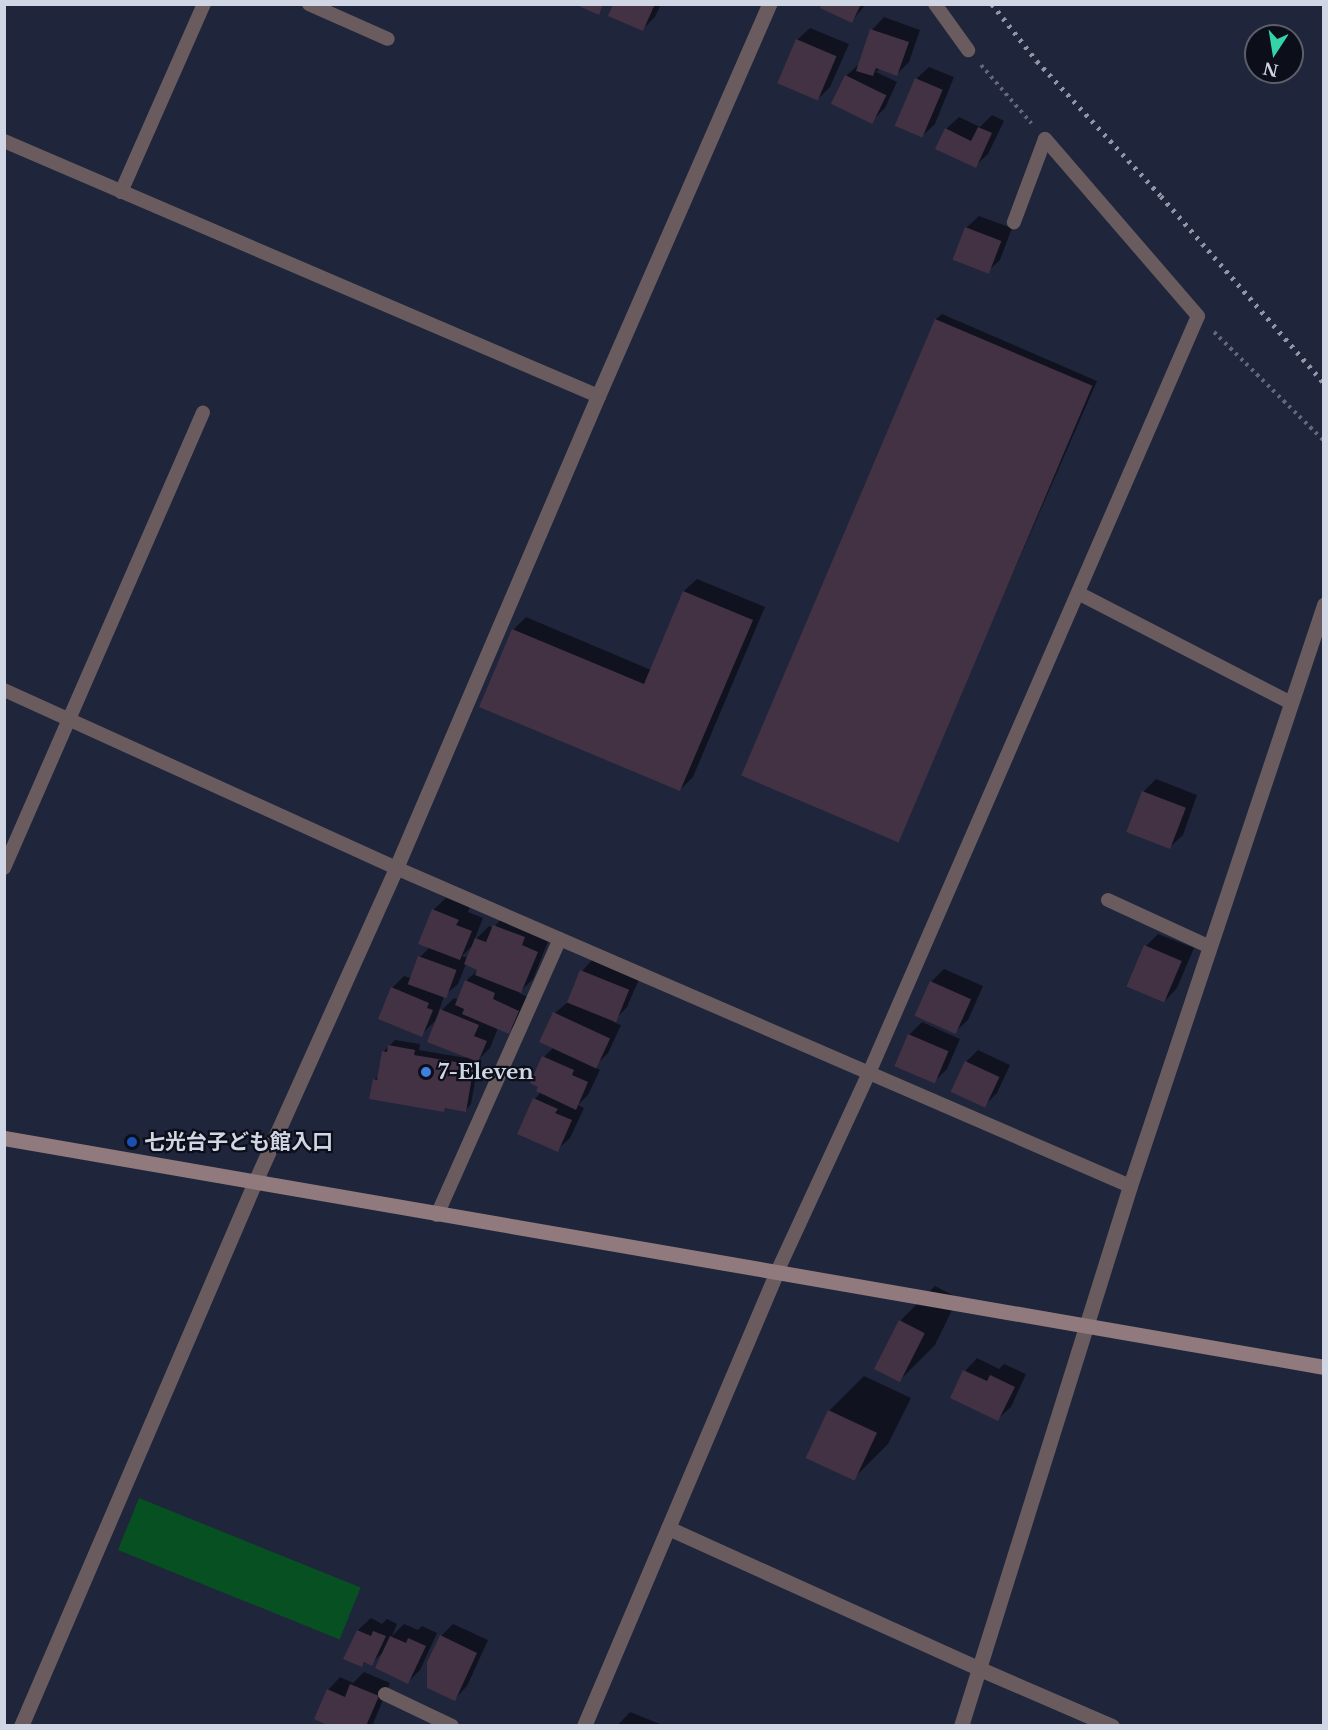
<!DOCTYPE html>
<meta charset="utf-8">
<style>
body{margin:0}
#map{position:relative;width:1328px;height:1730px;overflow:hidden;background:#1f253b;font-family:"Libre Baskerville","Noto Sans JP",serif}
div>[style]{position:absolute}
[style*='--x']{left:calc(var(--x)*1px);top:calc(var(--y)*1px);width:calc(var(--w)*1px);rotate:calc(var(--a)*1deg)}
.green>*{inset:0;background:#075022;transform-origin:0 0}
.shadow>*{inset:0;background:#0007}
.building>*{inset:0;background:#433144;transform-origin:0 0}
.path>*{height:4px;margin-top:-2px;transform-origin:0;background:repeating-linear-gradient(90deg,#62677a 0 3px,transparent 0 7.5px)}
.lane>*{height:14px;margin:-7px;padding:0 7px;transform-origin:7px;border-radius:7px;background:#6a5c5e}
.street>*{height:15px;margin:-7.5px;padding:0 7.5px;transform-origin:7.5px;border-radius:7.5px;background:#6a5c5e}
.secondary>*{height:15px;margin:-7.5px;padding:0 7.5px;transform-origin:7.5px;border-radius:7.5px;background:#907a7d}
.rail>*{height:4.5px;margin-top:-2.25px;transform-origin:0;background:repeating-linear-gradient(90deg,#9196a7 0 3px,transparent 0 9px)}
.dots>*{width:16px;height:16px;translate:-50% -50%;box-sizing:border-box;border:3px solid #0c0f19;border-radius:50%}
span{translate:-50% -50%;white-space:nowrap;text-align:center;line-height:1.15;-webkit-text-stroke:4.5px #0c0f19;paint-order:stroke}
.poi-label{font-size:21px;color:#d1d6e4;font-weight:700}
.left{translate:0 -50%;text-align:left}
.frame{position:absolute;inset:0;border:6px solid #d1d6e4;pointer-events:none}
.north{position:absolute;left:1244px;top:24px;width:60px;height:60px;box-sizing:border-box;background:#0c0f19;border:2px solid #5b5f6a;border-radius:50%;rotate:192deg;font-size:16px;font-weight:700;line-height:24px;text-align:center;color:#d1d6e4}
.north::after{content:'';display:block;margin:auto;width:21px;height:27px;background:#35d4a7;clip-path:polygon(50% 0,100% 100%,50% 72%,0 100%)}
</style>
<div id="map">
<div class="green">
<div style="left:139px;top:1498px;width:239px;height:56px;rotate:22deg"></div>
</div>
<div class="shadow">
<div style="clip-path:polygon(615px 4px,661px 4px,655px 17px,643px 29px)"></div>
<div style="clip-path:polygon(823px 4px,866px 4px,852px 21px)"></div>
<div style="clip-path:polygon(884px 17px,920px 30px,909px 62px,897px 74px,880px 68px,876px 72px,897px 82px,885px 108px,872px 121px,846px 76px,859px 64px,872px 30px)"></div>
<div style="clip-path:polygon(810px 28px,849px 44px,830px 87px,818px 99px,797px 40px)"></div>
<div style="clip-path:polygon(929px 67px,954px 77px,935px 124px,922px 136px,916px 79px)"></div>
<div style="clip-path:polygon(992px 115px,1004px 121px,988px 154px,975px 166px,946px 129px,959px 117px,980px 127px)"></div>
<div style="clip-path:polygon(979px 216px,1012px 228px,1000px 260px,987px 272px,966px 228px)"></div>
<div style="clip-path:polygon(942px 314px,1097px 381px,899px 834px,893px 840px,936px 319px)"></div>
<div style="clip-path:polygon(697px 579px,765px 607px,693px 777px,680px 790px,513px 630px,526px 617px,651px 670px,684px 591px)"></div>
<div style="clip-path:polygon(1156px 779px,1197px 795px,1183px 835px,1170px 847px,1143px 792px)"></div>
<div style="clip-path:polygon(evenodd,446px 898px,470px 907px,468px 912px,483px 918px,474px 941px,489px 926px,493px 928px,507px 913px,549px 939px,533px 979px,519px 993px,530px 998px,521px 1019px,508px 1032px,498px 1028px,490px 1048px,479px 1059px,471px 1104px,466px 1110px,447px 1107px,444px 1110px,374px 1080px,380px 1075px,383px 1052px,395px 1040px,420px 1044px,419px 1050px,466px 1058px,437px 1019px,421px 1035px,392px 988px,404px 976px,411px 978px,420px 957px,430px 947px,433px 910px,446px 898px,474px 944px,468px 958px,462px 956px,474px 944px,446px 898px,466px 964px,479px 969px,466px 981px,459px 1000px,454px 998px,438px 1014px,444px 996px,458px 984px,466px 964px)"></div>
<div style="clip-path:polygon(1158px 934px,1194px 948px,1177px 988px,1165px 1001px,1146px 946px)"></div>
<div style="clip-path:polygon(594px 958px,640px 977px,627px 1007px,613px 1022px,621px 1025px,608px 1053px,594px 1067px,600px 1070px,588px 1095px,578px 1105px,584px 1108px,570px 1138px,557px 1150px,535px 1099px,541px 1092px,544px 1057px,554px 1047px,541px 1041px,555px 1013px,569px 1001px,582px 971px)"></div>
<div style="clip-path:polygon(944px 969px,983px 986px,968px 1020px,955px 1032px,917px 1015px,932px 981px)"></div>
<div style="clip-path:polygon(922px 1022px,960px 1039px,947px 1069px,935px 1081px,909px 1035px)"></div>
<div style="clip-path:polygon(978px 1050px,1010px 1065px,997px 1093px,984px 1106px,966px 1062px)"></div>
<div style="clip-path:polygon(935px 1286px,958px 1298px,935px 1345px,900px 1380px,900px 1321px)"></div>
<div style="clip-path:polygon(977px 1358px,999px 1369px,1004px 1364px,1026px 1374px,1011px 1407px,998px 1419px,965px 1371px)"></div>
<div style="clip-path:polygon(864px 1376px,911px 1398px,888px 1444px,853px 1479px,829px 1411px)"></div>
<div style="clip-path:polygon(371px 1618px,382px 1624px,387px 1619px,397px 1624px,392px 1636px,404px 1624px,418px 1630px,422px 1626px,437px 1633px,420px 1670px,408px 1682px,383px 1652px,371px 1664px,366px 1661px,361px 1666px,358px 1630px)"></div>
<div style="clip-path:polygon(453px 1624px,488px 1640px,467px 1686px,455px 1699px,441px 1636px)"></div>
<div style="clip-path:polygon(364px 1672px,390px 1683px,373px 1724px,323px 1726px,326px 1723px,328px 1690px,340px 1677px,353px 1683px)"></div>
<div style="clip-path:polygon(630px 1712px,665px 1726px,617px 1726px)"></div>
</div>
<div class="building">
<div style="clip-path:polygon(574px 4px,603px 4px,599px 15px)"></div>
<div style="clip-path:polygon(613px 4px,655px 4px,643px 31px,608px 16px)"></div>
<div style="clip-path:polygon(821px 4px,861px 4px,852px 23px,820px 8px)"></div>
<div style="clip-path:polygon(870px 29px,909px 42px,897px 76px,876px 68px,873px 76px,856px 71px)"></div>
<div style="left:796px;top:39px;width:44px;height:48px;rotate:23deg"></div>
<div style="left:845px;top:75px;width:46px;height:32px;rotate:26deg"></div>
<div style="left:915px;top:78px;width:30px;height:52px;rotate:23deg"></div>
<div style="clip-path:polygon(978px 127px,992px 133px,976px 168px,935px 149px,945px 128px,971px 141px)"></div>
<div style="left:965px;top:227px;width:39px;height:35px;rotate:21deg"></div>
<div style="left:935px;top:319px;width:171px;height:496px;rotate:23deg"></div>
<div style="clip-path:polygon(683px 591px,753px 620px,680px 791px,479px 707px,512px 629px,644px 684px)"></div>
<div style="left:1142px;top:791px;width:47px;height:44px;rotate:21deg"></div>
<div style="clip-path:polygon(432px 909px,459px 920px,456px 925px,472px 931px,460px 960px,418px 944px)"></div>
<div style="clip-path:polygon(493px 925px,525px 937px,522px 945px,538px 952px,521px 993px,475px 975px,477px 970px,464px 964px,475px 938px,486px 942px)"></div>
<div style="left:1144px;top:945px;width:41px;height:45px;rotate:23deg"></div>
<div style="left:418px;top:956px;width:41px;height:30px;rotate:20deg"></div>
<div style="left:580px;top:970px;width:53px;height:35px;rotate:22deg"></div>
<div style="clip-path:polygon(465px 980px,495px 993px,493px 999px,519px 1011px,509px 1034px,462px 1014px,464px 1009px,455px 1005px)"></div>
<div style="left:930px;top:981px;width:45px;height:38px;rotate:24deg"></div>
<div style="clip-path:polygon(391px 987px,429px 1003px,427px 1008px,433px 1010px,422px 1037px,378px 1019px)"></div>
<div style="clip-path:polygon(440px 1009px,479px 1025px,474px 1036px,487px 1041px,478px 1062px,427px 1042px)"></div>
<div style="left:553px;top:1012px;width:63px;height:33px;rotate:25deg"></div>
<div style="left:908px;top:1034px;width:44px;height:35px;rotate:23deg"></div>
<div style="clip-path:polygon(388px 1045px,415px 1050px,414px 1055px,474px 1065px,466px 1112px,445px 1108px,444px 1112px,369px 1099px,373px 1079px,377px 1080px,382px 1051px,387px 1052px)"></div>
<div style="clip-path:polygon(542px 1056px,574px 1070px,572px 1075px,588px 1082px,576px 1110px,536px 1091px,538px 1087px,530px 1083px)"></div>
<div style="left:965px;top:1061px;width:38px;height:34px;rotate:25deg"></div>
<div style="clip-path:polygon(533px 1098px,558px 1109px,555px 1113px,572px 1120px,558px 1152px,517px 1134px)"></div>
<div style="left:899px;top:1320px;width:29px;height:55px;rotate:27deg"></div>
<div style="clip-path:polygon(963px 1370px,987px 1381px,990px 1375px,1015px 1387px,998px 1421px,950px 1398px)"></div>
<div style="left:828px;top:1410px;width:54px;height:53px;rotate:25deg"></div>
<div style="clip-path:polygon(357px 1630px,371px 1636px,373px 1631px,386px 1636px,372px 1666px,364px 1662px,362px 1667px,343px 1659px)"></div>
<div style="clip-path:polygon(440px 1635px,477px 1653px,455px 1701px,427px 1688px,427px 1662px)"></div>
<div style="clip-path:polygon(390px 1636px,406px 1643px,408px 1638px,426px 1646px,408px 1684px,375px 1668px)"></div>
<div style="clip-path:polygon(350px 1684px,379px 1696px,366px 1726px,329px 1726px,314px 1719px,327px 1689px,345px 1697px)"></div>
</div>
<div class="path">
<div style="--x:981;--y:65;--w:77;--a:49.2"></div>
<div style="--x:1214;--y:332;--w:155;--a:44.7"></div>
</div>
<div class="lane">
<div style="--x:309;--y:4;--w:86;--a:23.9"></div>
<div style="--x:935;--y:4;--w:57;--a:54.3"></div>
<div style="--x:4;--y:141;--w:646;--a:23.23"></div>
<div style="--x:121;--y:192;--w:206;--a:-66.2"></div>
<div style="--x:1078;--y:593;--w:240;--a:27.3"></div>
<div style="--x:4;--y:690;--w:431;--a:24.4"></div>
<div style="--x:396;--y:868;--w:800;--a:23.42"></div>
<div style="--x:4;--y:868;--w:497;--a:-66.4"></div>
<div style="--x:1108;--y:900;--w:112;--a:24.7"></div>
<div style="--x:437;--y:1215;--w:302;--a:-66"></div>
<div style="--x:777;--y:1272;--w:219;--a:-65.2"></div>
<div style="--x:869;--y:1073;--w:825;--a:-66.51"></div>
<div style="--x:1198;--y:316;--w:234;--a:-130.8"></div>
<div style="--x:1045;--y:139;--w:89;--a:110.5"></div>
<div style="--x:385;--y:1694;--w:74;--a:25.5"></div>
</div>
<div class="street">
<div style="--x:668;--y:1528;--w:342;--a:24.3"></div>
<div style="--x:980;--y:1669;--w:144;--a:23.4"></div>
<div style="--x:21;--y:1726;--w:592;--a:-66.73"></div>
<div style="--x:255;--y:1182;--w:344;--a:-65.8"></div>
<div style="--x:396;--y:868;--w:513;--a:-66.83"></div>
<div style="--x:598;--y:396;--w:428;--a:-66.4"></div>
<div style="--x:584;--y:1726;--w:493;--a:-67"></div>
<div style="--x:961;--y:1726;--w:566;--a:-72.62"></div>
<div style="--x:1130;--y:1186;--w:613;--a:-71.54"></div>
</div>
<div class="secondary">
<div style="--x:4;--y:1138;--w:1340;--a:9.84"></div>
</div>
<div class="rail">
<div style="--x:992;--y:4;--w:73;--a:51.7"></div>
<div style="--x:1037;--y:61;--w:183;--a:47.4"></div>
<div style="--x:1161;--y:196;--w:248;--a:48.9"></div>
</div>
<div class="dots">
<div style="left:426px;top:1072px;background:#3f7fe0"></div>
<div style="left:132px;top:1142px;background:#1a4fb4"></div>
</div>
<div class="poi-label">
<span class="left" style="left:438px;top:1072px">7-Eleven</span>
<span class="left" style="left:144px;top:1142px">七光台子ども館入口</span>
</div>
<div class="frame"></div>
<div class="north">N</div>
</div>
